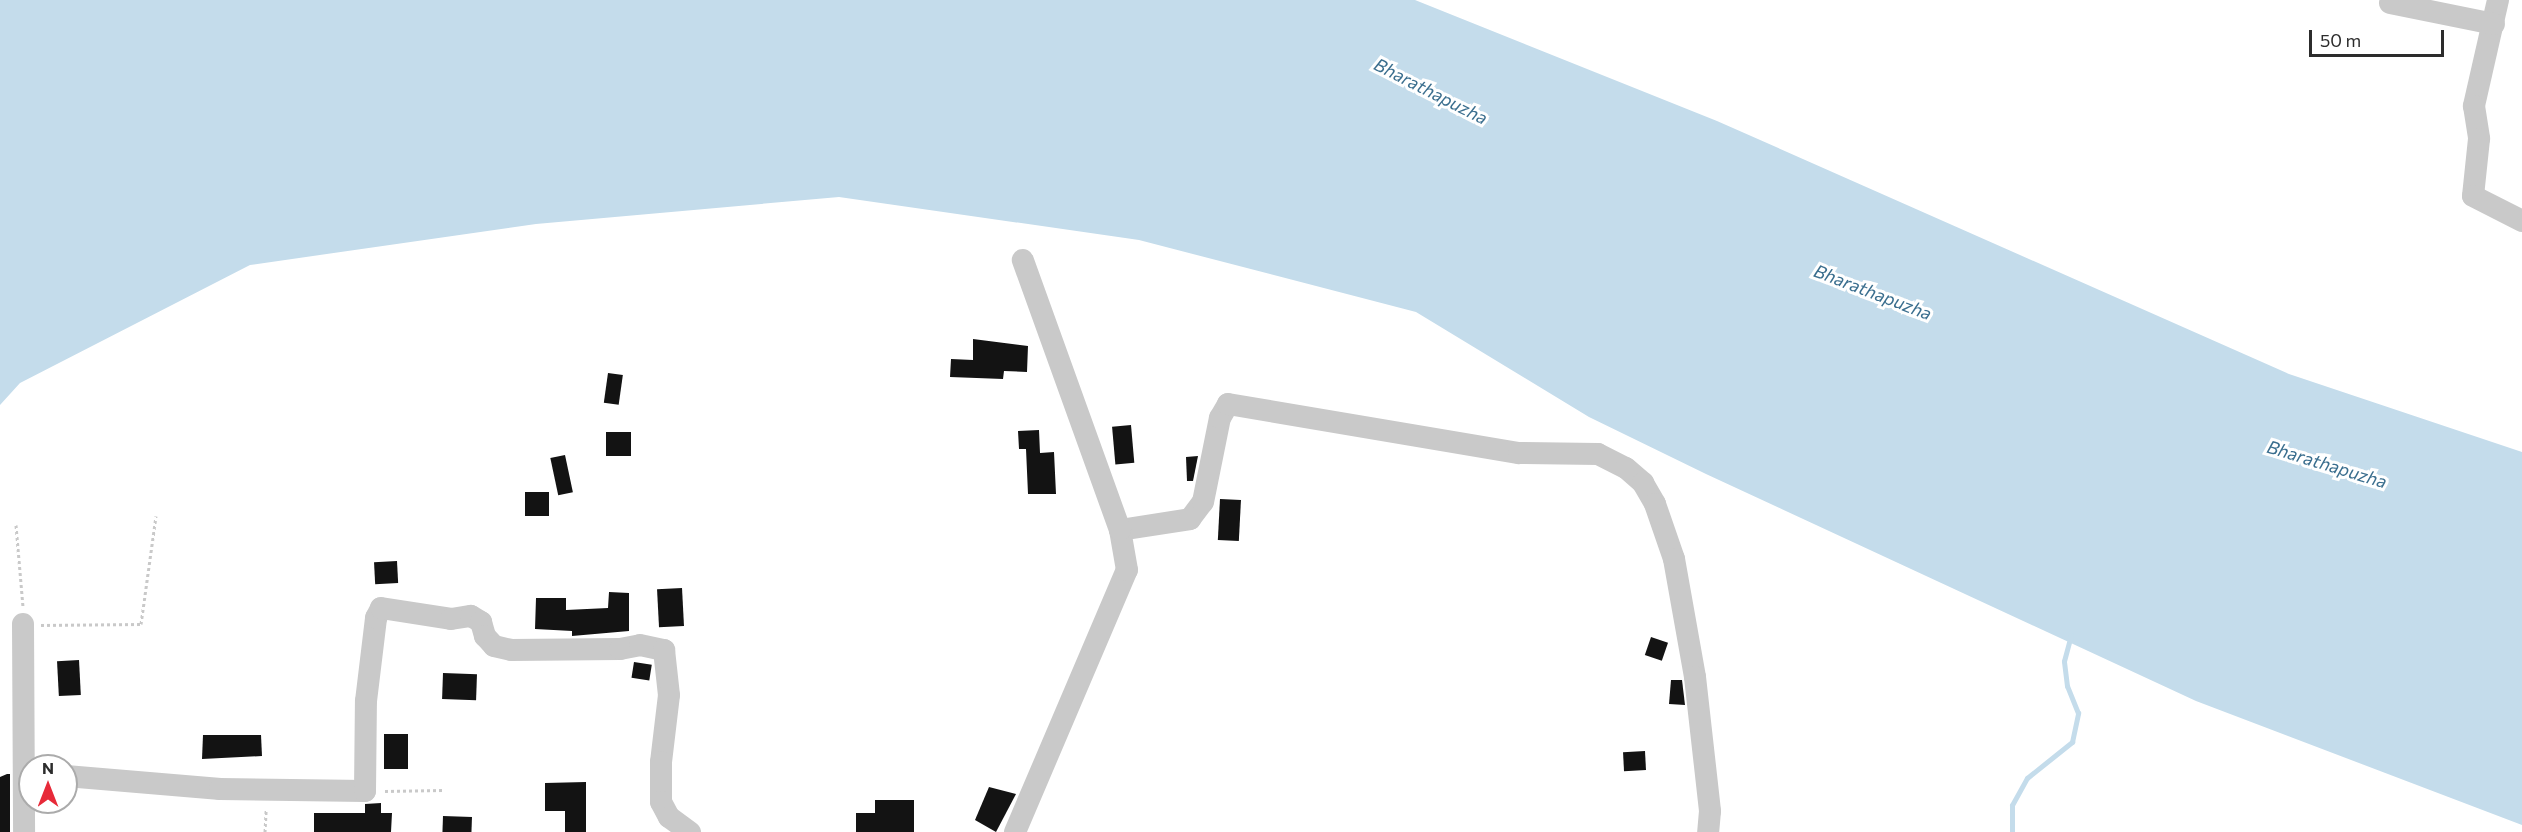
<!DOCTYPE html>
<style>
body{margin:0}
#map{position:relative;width:2522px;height:832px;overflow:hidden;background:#fff;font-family:Commissioner,sans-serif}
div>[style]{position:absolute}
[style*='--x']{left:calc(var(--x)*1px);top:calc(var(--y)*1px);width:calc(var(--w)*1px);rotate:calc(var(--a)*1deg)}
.water>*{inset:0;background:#c4dceb}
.stream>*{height:5px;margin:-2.5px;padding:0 2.5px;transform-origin:2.5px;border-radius:2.5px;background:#c4dceb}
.building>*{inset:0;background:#131313;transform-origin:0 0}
.path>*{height:3px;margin-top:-1.5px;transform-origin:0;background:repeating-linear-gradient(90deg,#c9c9c9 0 3px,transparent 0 6px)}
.minor>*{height:22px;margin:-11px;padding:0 11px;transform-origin:11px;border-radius:11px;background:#c9c9c9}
span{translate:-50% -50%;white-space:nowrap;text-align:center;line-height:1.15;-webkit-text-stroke:6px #fff;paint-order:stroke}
.water-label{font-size:18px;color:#3a6e8e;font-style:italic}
.north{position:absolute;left:18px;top:754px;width:60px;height:60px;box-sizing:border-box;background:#fff;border:2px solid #ababab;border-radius:50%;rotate:0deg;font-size:16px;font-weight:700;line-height:24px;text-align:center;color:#2c2c2c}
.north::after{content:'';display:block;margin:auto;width:21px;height:27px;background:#e72a39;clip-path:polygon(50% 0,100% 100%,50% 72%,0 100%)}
.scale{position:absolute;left:2309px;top:30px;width:135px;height:27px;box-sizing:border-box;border:3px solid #2c2c2c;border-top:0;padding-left:8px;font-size:18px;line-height:21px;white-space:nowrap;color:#2c2c2c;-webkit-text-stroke:4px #fff;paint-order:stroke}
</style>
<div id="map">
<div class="water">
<div style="clip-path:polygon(0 0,1415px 0,1717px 121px,2289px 374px,2522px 452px,2522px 825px,2196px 701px,1706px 474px,1589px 417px,1416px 312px,1139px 240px,839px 197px,536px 224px,250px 265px,20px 383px,0 405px)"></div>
</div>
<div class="stream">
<div style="--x:2012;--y:832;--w:27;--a:-90"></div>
<div style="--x:2012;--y:805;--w:31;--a:-61"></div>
<div style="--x:2027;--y:778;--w:58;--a:-38.7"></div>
<div style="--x:2072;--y:742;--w:30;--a:-78"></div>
<div style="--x:2078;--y:713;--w:29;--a:-112"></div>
<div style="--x:2067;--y:686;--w:25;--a:-97"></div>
<div style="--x:2064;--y:661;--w:27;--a:-75"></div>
</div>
<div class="building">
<div style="clip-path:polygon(973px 339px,1028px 346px,1027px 372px,1004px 371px,1003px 379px,950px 377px,951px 359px,973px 360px)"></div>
<div style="left:608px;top:373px;width:15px;height:30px;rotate:8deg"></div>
<div style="left:1131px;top:425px;width:38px;height:19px;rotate:85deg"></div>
<div style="clip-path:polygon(1039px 430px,1040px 453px,1054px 452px,1056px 494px,1028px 494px,1026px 449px,1019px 449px,1018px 431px)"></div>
<div style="left:631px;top:432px;width:24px;height:25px;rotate:90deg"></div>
<div style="left:565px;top:455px;width:38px;height:15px;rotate:78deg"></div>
<div style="clip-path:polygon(1198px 456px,1193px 481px,1187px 481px,1186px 457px)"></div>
<div style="left:525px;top:492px;width:24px;height:24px"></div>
<div style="left:1220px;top:499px;width:21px;height:41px;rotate:3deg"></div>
<div style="left:397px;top:561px;width:22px;height:23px;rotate:87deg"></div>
<div style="left:682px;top:588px;width:38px;height:25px;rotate:87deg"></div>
<div style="clip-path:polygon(609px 592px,629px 593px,629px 631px,572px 636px,572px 631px,535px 629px,536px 598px,566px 598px,566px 610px,608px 608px)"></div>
<div style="left:1651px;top:637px;width:18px;height:19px;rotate:19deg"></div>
<div style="left:79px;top:660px;width:35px;height:22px;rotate:87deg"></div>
<div style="left:634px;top:662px;width:18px;height:16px;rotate:9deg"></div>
<div style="left:443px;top:673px;width:34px;height:26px;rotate:2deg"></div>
<div style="clip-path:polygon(1671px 680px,1682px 680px,1685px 705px,1669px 704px)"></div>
<div style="left:384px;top:734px;width:24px;height:35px"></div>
<div style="clip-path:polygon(203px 735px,261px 735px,262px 756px,202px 759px)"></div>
<div style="left:1645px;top:751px;width:19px;height:22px;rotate:87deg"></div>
<div style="clip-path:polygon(7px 774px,10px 774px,10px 832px,0 832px,0 777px)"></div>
<div style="clip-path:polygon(586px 782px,586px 832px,565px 832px,565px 811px,545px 811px,545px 783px)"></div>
<div style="clip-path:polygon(989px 787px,1016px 794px,996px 832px,975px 820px)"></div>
<div style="clip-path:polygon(875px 800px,914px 800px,914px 832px,856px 832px,856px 813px,875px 813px)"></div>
<div style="clip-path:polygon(381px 803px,381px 813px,392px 813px,391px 832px,314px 832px,314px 813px,365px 813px,365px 804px)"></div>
<div style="left:443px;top:816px;width:29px;height:16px;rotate:2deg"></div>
</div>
<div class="path">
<div style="--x:16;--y:525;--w:81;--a:85.1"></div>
<div style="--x:41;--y:625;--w:100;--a:-0.6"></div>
<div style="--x:141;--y:624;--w:109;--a:-82.1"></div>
<div style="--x:385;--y:791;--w:58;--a:-1"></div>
<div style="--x:265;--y:832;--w:22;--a:-87"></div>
</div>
<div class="minor">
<div style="--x:2498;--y:0;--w:109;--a:102.8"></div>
<div style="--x:2474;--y:106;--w:33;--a:81"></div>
<div style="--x:2479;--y:139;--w:57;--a:96"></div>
<div style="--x:2473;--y:196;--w:55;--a:27"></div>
<div style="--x:2390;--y:3;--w:106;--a:11.4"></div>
<div style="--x:1120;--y:530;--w:71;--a:-8.9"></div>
<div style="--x:1190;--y:519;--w:21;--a:-53"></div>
<div style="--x:1203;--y:502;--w:86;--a:-78.6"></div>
<div style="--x:1220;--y:418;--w:16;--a:-60"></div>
<div style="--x:1228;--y:404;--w:295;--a:9.6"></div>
<div style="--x:1519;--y:453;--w:79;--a:0.7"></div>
<div style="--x:1598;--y:454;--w:31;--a:27"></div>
<div style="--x:1626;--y:468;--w:23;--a:41"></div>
<div style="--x:1643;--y:483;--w:24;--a:60"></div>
<div style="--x:1655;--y:504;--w:58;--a:70.9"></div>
<div style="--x:1674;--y:559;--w:120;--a:79.9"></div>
<div style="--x:1695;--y:677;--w:135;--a:83.6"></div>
<div style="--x:1710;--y:811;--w:21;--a:95"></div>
<div style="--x:23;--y:624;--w:208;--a:89.7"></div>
<div style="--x:66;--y:776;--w:155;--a:4.8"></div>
<div style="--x:220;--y:789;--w:145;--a:0.8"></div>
<div style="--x:365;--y:791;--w:90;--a:-89.4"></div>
<div style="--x:366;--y:701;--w:84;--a:-83.1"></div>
<div style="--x:376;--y:618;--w:11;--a:-63"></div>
<div style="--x:381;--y:608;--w:71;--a:8.9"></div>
<div style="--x:451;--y:619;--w:20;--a:-9"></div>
<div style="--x:471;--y:616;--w:12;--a:31"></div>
<div style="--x:481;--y:622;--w:15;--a:74"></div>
<div style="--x:485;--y:636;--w:13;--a:48"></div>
<div style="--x:494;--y:646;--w:17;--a:13"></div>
<div style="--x:511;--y:650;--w:109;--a:-0.5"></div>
<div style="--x:620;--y:649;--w:20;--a:-11"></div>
<div style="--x:640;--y:645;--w:25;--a:12"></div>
<div style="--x:664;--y:650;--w:45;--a:83.7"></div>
<div style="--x:669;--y:695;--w:67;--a:96.8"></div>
<div style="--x:661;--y:762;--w:40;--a:90"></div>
<div style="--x:661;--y:802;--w:17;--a:62"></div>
<div style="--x:669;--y:817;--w:26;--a:36"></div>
<div style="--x:1015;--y:832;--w:285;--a:-66.9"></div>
<div style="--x:1127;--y:570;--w:41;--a:-99.9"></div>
<div style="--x:1120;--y:530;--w:287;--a:-109.8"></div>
</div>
<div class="water-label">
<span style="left:1431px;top:91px;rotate:27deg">Bharathapuzha</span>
<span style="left:1873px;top:292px;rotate:21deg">Bharathapuzha</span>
<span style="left:2327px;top:464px;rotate:17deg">Bharathapuzha</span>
</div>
<div class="north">N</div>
<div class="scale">50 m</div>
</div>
